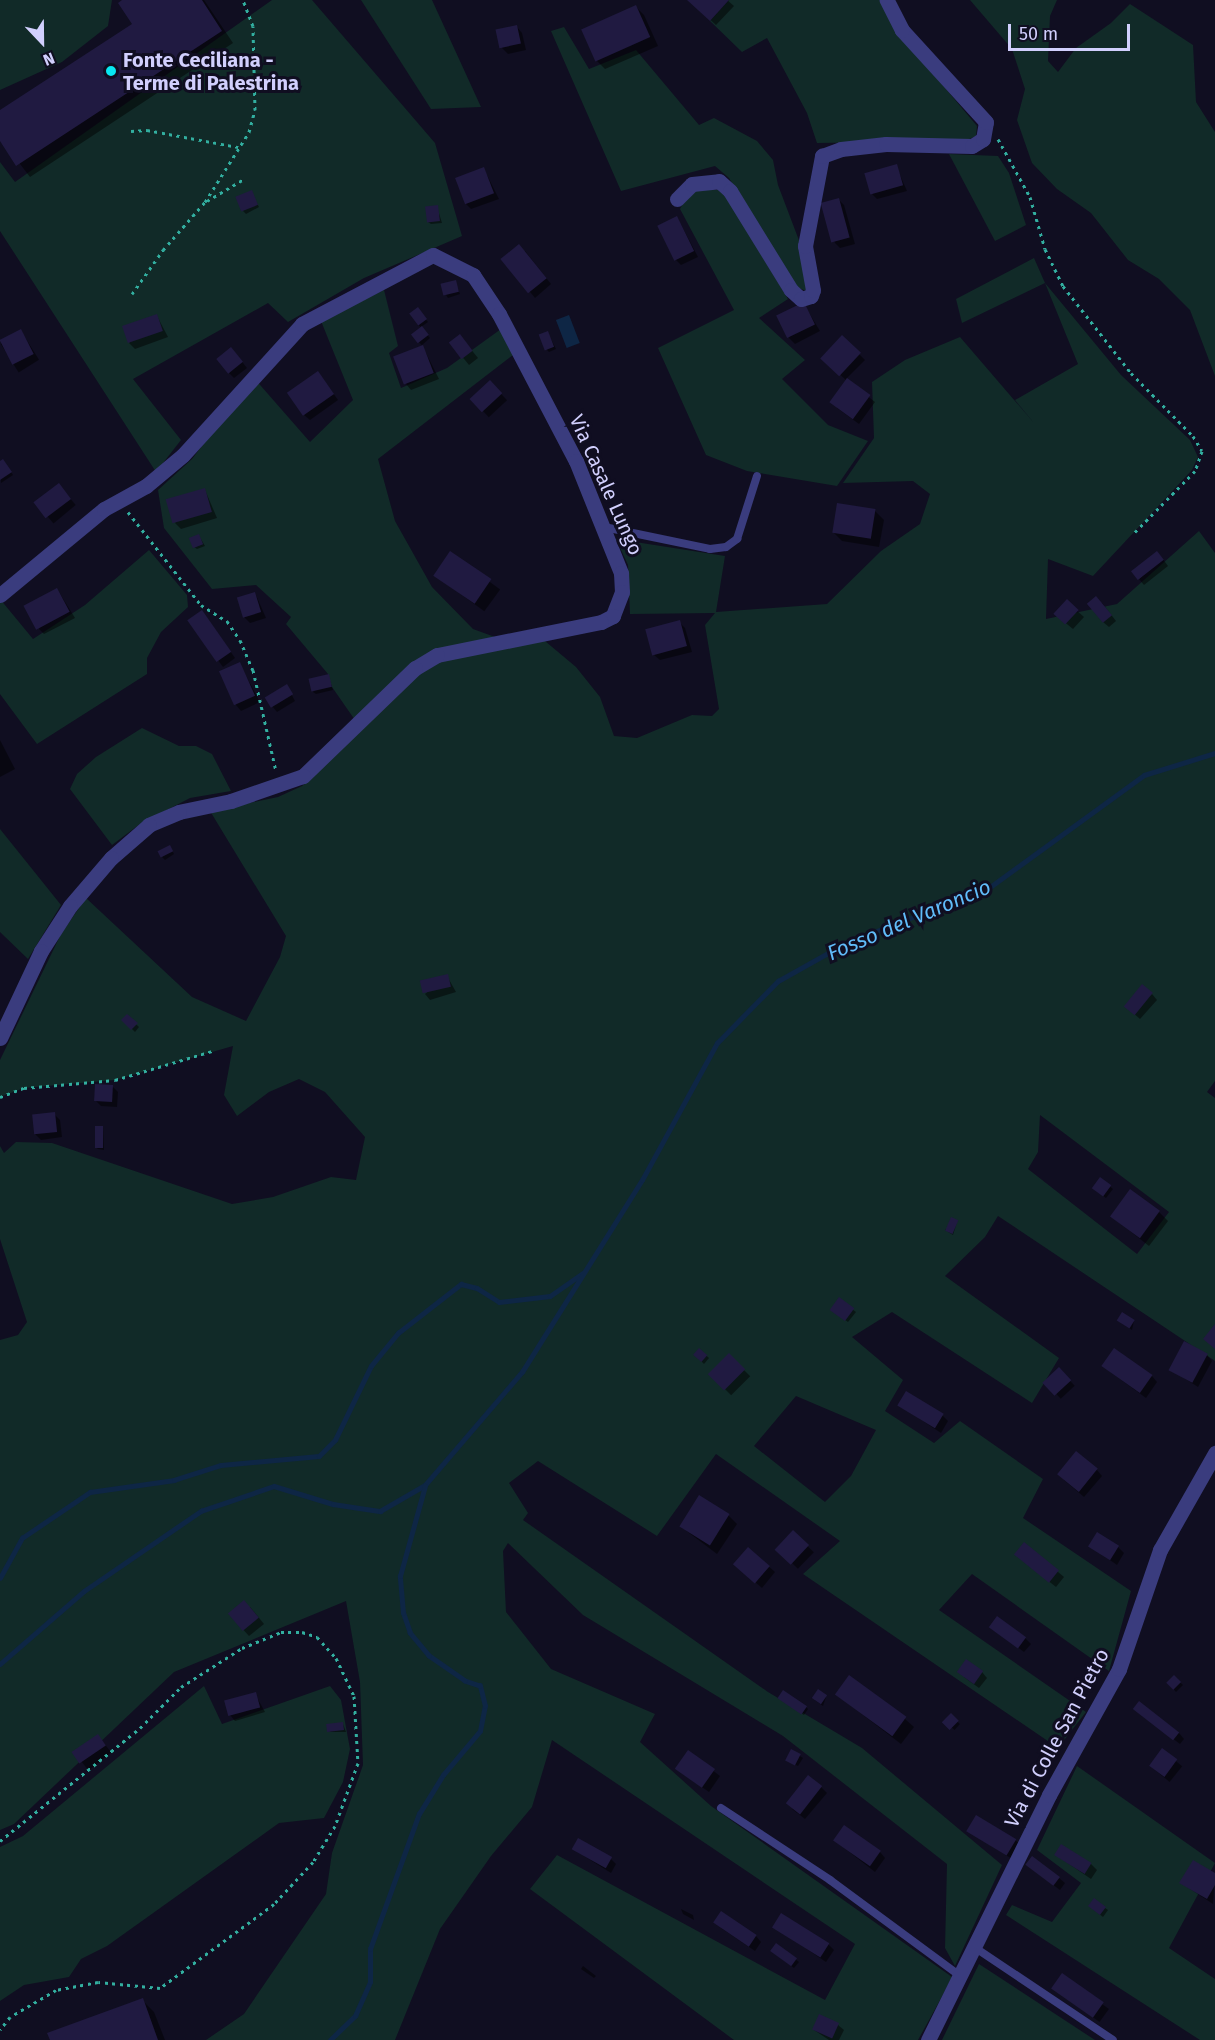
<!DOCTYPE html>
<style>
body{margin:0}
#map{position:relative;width:1215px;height:2040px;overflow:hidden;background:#100e21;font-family:"Fira Sans",sans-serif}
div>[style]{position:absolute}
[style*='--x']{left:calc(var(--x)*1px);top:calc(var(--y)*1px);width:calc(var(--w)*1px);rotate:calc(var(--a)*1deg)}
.green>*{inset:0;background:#112a28}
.water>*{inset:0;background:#0e2645;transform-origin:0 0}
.shadow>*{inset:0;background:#0007;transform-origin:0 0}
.stream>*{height:4.5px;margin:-2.25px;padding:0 2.25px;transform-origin:2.25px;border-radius:2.25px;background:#0e2645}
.building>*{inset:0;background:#201a41;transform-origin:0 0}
.path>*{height:3px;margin-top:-1.5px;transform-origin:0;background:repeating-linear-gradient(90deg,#32afa0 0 3px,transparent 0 7.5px)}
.lane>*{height:8px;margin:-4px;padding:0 4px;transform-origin:4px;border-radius:4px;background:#3a3c7e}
.street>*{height:15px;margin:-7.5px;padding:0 7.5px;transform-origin:7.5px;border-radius:7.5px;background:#3a3c7e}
.dots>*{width:16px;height:16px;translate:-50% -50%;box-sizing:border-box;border:3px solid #100e21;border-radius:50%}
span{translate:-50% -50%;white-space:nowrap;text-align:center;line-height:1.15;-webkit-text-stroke:6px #100e21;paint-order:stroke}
.poi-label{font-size:20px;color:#d1cffd;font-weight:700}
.left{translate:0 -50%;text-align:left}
.street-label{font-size:20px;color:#d1cffd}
.water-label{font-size:21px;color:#60bcfa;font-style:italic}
.north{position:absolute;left:12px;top:12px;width:60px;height:60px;-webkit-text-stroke:4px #100e21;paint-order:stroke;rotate:158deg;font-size:16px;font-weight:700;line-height:24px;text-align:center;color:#d1cffd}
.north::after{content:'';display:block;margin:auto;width:21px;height:27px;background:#d1cffd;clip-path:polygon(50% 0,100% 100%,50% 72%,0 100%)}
.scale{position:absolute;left:1008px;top:24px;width:122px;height:27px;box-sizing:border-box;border:3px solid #d1cffd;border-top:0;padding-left:8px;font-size:18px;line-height:21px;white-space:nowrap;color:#d1cffd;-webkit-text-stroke:4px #100e21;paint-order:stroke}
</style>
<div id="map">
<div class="green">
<div style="clip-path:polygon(0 0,112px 0,108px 26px,62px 62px,0 90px)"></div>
<div style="clip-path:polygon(272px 0,312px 0,435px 143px,462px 236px,364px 278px,288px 322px,268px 303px,133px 379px,181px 440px,156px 472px,0 231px,0 162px,15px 182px)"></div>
<div style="clip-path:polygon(361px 0,432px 0,481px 107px,431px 109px)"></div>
<div style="clip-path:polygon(729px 0,882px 0,899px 33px,977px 126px,976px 136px,965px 141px,817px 143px,807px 113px,767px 38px,742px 52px,710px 21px)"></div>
<div style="clip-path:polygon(970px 0,1057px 0,1050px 16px,1048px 61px,1058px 72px,1076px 48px,1111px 23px,1130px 4px,1193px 45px,1196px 102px,1215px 132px,1215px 376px,1190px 310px,1159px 279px,1128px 260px,1091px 213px,1057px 189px,1032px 163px,1017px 120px,1025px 89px,1012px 49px)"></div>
<div style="clip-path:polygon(564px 27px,589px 69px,636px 50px,699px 125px,714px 118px,757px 141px,773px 160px,778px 185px,800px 243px,807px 291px,795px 287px,729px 178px,715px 166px,621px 191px,551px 31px)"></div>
<div style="clip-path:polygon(949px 154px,998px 156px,1009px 173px,1026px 225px,995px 241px)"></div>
<div style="clip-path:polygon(696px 190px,718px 190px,726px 196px,788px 299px,759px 318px,805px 360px,782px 379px,828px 425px,868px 441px,837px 486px,747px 471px,706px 455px,658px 348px,734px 310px,680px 209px,687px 195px)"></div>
<div style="clip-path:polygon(evenodd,1034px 258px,1045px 283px,1121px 375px,1190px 440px,1198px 457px,1192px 470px,1093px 576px,1048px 559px,1046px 619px,1117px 604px,1199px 531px,1215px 553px,1215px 1081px,1207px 1092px,1215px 1098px,1215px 1361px,998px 1216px,985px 1237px,945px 1276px,1059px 1358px,1032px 1403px,892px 1312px,852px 1337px,903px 1380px,885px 1411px,934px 1443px,960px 1421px,1043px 1479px,1023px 1518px,1131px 1591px,1109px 1671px,972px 1574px,939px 1610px,1086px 1712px,1058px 1748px,803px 1574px,840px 1541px,716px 1454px,657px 1536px,538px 1461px,509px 1483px,528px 1513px,523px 1520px,768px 1692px,862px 1748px,1002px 1865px,955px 1966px,945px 1948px,947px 1864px,783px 1736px,583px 1615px,508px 1543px,503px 1551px,506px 1612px,551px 1669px,655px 1714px,640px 1742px,711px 1806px,952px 1977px,939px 2002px,918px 2040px,734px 2040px,530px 1889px,557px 1855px,825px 2000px,855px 1944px,552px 1740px,532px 1807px,491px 1856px,440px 1929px,395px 2040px,206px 2040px,244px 2014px,326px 1894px,332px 1853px,363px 1765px,360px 1682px,346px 1601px,174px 1672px,14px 1824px,0 1830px,0 1340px,18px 1335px,27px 1322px,0 1239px,0 1146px,4px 1153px,16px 1142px,52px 1143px,232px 1204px,273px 1197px,331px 1177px,356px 1180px,365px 1137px,325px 1092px,299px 1079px,269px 1092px,237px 1116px,224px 1095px,233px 1046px,115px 1080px,24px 1088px,0 1097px,0 1060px,61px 934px,86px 898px,192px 997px,246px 1021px,280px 957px,286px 936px,210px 811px,278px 797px,302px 786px,315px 775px,315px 764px,357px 723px,332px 687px,328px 674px,286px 624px,291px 617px,256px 585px,212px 589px,164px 528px,158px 490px,192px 459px,254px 378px,310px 442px,353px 400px,321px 321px,384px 290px,398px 346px,389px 353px,401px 388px,447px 368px,501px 329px,513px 355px,378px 459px,395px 521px,432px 587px,473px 629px,506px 641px,539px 636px,576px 667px,600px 697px,614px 736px,637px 738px,692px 715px,712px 716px,719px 709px,705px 625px,715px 613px,630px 614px,628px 565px,616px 539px,725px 556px,716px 612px,827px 604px,881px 551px,920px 524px,930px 494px,913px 481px,843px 483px,874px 438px,872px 382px,905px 360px,960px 337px,1034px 423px,1015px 400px,1078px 364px,1045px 283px,962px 323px,956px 299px,1034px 258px,1040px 1115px,1169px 1212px,1137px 1254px,1028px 1169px,1038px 1152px,1040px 1115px,1034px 258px,796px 1396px,876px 1430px,851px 1476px,825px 1502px,754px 1446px,796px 1396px)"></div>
<div style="clip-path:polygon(149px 550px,187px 595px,188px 607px,161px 632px,147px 658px,147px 674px,37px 744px,0 694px,0 599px,33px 639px,85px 605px)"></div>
<div style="clip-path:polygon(142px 728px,179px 746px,196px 746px,212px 754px,231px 791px,190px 798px,140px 824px,112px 845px,70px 789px,77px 774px,96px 757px)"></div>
<div style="clip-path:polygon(0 829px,61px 905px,28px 959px,0 932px)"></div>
<div style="clip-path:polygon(204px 1686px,222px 1724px,330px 1686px,341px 1700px,350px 1749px,343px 1782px,324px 1818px,279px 1823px,107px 1946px,81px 1959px,69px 1977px,24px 1985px,0 2001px,0 1847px,23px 1836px)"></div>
<div style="clip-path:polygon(1077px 1766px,1215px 1863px,1169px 1948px,1215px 1979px,1215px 2040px,1200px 2040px,1006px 1915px,1012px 1905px,1052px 1922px,1081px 1883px,1037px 1850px)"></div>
<div style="clip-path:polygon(979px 1964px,1095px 2040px,942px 2040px)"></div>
</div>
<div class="water">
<div style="left:569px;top:315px;width:30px;height:14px;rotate:69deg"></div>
</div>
<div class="shadow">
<div style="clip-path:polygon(124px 0,204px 0,233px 43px,30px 177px,0 138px,0 112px,134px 24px)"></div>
<div style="clip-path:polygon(689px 0,727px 0,734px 6px,716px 25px)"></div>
<div style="clip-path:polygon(636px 7px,644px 15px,658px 46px,605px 69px,596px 60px)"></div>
<div style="clip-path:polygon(517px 27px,522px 33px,526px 50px,508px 54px,502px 48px)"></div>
<div style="clip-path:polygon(896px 166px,907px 191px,877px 199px,872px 194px)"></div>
<div style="clip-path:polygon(484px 169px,499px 199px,471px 209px,465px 203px)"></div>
<div style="clip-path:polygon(251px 192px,259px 207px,246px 214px,243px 211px)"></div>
<div style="clip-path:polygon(838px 199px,844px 205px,855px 244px,840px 248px,835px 243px,823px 204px)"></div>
<div style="clip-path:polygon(437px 207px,442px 223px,431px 224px,428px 222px)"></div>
<div style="clip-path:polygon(677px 217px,698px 257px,681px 265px,675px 259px)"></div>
<div style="clip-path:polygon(525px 251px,551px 284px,535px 298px,503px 259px)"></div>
<div style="clip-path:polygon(455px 282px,460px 294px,448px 298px,446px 295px)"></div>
<div style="clip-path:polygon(803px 303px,820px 331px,795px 344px,789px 338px)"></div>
<div style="clip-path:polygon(420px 312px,428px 322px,421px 327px,418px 325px)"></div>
<div style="clip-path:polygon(157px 316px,168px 337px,135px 349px,129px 343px)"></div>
<div style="left:422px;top:329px;width:12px;height:11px;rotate:48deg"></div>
<div style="left:21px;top:331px;width:34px;height:24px;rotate:58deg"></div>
<div style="clip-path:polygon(548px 333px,556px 349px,549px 352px,546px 349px)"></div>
<div style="clip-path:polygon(842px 337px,865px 360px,846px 379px,875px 402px,859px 424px,837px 408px,847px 381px,822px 358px)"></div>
<div style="clip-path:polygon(465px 342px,478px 358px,469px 365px,451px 343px)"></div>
<div style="clip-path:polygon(423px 347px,439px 379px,411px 390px,406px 384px)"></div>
<div style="clip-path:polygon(236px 354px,247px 368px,234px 378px,229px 373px)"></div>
<div style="clip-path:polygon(323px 379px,338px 400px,310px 420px,304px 415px)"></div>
<div style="left:490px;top:382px;width:25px;height:25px;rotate:47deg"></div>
<div style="clip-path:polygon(0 463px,5px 463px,13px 475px,1px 483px)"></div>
<div style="left:59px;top:485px;width:26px;height:29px;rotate:50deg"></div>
<div style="clip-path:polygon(205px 490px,217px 518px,181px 529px,175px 523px)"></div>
<div style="clip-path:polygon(875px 511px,884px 520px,879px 547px,842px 541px,833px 532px)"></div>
<div style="clip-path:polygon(199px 536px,205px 546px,197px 549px,194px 547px)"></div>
<div style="left:450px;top:553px;width:62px;height:27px;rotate:36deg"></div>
<div style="clip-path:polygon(1162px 558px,1168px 566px,1144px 585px,1139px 579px)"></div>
<div style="clip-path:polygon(57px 589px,75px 618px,44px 634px,39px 629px)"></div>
<div style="clip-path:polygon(255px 593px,266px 618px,250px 623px,244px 617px)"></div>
<div style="clip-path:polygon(1067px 602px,1084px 617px,1073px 629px,1062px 620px)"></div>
<div style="clip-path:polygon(1102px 603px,1116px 621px,1109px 627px,1103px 622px)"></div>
<div style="clip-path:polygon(207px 618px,235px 658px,223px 667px,189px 621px)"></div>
<div style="clip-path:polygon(679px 622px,685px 628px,692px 652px,660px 660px,654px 655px)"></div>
<div style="clip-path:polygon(239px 663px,260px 702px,241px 711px,236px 705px)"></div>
<div style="clip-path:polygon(328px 676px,333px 690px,316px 694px,313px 692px)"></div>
<div style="clip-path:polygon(287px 686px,295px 701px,277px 712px,272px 706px)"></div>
<div style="clip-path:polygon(0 740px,15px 769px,0 777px)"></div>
<div style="clip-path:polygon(172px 850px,174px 854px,165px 860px,162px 857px)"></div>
<div style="clip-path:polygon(447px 976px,456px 992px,430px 1000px,425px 994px)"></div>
<div style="clip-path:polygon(1152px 994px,1157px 1000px,1140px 1019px,1131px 1011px)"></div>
<div style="clip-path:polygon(127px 1016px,139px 1027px,135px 1032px,123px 1020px)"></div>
<div style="clip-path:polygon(113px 1087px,118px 1092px,117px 1107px,101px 1106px,95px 1100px)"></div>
<div style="clip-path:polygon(54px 1114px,60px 1120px,62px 1137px,41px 1140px,35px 1134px)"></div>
<div style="clip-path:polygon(103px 1128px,104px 1150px,98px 1149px,95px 1147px)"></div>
<div style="clip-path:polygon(1101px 1179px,1113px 1189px,1106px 1198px,1096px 1191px)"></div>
<div style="clip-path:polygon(1159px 1212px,1168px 1221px,1149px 1246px,1112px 1217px)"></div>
<div style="clip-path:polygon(957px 1222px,953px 1235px,945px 1230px)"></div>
<div style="clip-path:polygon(839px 1299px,856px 1312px,848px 1322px,834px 1312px)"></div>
<div style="clip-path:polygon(1134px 1321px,1132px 1330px,1121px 1323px)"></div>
<div style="clip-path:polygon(700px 1350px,709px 1358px,704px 1364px,695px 1355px)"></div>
<div style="left:729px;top:1355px;width:30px;height:27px;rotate:45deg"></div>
<div style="clip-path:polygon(1207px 1355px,1212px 1361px,1198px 1387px,1170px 1369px)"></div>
<div style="left:1059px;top:1369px;width:23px;height:19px;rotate:47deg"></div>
<div style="clip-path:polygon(1109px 1371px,1152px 1376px,1157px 1382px,1146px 1398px)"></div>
<div style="clip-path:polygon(899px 1405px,943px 1416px,948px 1421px,941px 1433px)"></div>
<div style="clip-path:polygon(1097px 1470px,1102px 1476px,1084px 1497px,1064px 1480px)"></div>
<div style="clip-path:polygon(728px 1515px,737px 1524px,717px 1554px,680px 1526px)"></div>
<div style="left:793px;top:1532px;width:29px;height:23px;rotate:44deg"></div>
<div style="clip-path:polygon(1025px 1544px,1064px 1577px,1056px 1587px,1022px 1560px)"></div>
<div style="clip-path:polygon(1090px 1546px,1118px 1547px,1124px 1553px,1117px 1565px)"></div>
<div style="clip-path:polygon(749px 1549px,775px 1572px,762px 1588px,741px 1570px)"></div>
<div style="clip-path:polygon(250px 1607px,264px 1624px,249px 1636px,229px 1614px)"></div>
<div style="clip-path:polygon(997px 1632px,1025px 1638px,1031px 1644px,1024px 1652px)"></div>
<div style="clip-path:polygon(982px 1672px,987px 1678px,979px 1688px,964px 1677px)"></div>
<div style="clip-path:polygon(1174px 1677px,1183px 1685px,1176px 1692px,1168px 1683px)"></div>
<div style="clip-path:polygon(255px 1694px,265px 1712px,235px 1721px,230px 1715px)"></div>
<div style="clip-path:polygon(826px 1697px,823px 1706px,815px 1700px)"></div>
<div style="clip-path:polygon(782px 1700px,806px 1707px,808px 1709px,804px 1715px)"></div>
<div style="clip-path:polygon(846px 1702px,905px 1719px,914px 1727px,901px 1744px)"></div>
<div style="clip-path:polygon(1139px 1703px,1179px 1733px,1184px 1739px,1180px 1744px,1140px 1714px)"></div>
<div style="left:951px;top:1716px;width:12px;height:8px;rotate:42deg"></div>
<div style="clip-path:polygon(343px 1724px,346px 1732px,329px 1732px)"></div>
<div style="left:98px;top:1736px;width:21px;height:29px;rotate:51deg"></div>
<div style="left:1162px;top:1750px;width:26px;height:20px;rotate:39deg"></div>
<div style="clip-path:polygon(792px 1751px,803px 1758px,798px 1766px,790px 1762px)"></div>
<div style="clip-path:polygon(689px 1752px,720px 1776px,709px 1792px,683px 1774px)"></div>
<div style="clip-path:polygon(821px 1787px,827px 1793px,805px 1819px,792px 1809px)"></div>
<div style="clip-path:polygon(968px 1831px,1015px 1840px,1021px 1845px,1012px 1859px)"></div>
<div style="clip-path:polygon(834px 1840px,880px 1852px,885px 1858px,875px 1872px)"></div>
<div style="clip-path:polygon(573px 1849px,611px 1859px,616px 1864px,611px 1873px)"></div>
<div style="clip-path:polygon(1056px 1855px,1091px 1864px,1097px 1870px,1091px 1879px)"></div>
<div style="clip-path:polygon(1033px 1870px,1059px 1878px,1065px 1883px,1060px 1890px)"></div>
<div style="clip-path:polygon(1215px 1875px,1213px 1904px,1181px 1883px)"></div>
<div style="clip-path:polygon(1092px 1908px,1105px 1908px,1108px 1910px,1103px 1917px)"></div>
<div style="clip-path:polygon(681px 1909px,693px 1915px,694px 1920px,683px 1914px)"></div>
<div style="clip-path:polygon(774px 1927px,828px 1944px,834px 1950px,826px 1962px)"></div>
<div style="clip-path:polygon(721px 1928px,756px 1936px,761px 1942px,755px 1951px)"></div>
<div style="clip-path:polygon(777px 1945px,799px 1962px,794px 1968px,775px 1954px)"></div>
<div style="clip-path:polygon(583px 1966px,596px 1976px,594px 1978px,581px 1969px)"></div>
<div style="left:1062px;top:1975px;width:58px;height:16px;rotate:36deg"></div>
<div style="clip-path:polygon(142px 2000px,154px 2012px,165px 2040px,51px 2040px)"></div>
<div style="clip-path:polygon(838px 2025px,844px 2030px,839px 2040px,829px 2040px,814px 2030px)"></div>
</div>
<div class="stream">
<div style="--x:0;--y:1578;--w:46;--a:-61.2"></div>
<div style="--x:22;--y:1538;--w:82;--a:-34.1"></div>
<div style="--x:90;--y:1492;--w:85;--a:-8.1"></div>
<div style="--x:174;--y:1480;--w:49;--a:-17.7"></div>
<div style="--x:221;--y:1465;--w:98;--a:-5.2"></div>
<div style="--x:319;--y:1456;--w:23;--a:-45"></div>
<div style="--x:335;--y:1440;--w:82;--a:-64.1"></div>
<div style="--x:371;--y:1366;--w:43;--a:-50.7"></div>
<div style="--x:398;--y:1333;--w:80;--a:-37.9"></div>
<div style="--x:461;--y:1284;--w:16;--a:14"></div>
<div style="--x:477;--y:1288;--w:26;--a:32"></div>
<div style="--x:499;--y:1302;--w:51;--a:-6.7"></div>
<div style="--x:550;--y:1296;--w:40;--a:-34.9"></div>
<div style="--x:0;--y:1664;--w:111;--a:-41"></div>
<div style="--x:84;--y:1591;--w:142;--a:-34.4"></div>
<div style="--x:201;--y:1511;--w:77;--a:-18.9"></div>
<div style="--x:274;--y:1486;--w:62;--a:17"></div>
<div style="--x:333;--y:1504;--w:48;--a:8.5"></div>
<div style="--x:380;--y:1511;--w:52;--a:-30"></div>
<div style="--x:425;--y:1485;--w:149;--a:-49.4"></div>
<div style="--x:522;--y:1372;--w:226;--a:-58"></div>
<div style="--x:642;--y:1180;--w:156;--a:-61.3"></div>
<div style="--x:717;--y:1043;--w:87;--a:-45.5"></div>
<div style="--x:778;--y:981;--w:78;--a:-29.2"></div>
<div style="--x:846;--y:943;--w:155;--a:-21.3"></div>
<div style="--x:990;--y:887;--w:190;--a:-36"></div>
<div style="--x:1144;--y:775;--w:74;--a:-17.2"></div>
<div style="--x:330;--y:2040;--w:35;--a:-44"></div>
<div style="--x:355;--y:2016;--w:37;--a:-66"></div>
<div style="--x:370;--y:1982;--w:33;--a:-90"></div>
<div style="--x:370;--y:1949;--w:144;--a:-70.1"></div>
<div style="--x:419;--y:1814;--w:46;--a:-58.4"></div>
<div style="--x:443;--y:1775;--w:57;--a:-49.9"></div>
<div style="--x:480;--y:1731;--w:25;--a:-79"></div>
<div style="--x:485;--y:1706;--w:21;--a:-104"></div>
<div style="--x:480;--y:1686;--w:16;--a:-162"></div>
<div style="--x:465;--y:1681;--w:44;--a:-145.2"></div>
<div style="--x:429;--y:1656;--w:30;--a:-130"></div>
<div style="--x:410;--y:1633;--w:21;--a:-109"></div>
<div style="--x:403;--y:1613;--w:37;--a:-95"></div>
<div style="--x:400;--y:1576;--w:93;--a:-74.5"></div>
</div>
<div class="building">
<div style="clip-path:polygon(122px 0,202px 0,222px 31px,16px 166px,0 141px,0 110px,132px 24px,118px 3px)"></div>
<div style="clip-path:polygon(687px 0,729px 0,710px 21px)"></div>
<div style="left:636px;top:5px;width:35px;height:60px;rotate:66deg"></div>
<div style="left:517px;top:25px;width:19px;height:22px;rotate:78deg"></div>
<div style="left:897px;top:164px;width:22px;height:34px;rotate:74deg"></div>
<div style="left:484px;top:167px;width:28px;height:31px;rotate:69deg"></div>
<div style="left:252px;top:190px;width:16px;height:18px;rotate:68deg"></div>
<div style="left:839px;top:198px;width:41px;height:19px;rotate:75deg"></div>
<div style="left:438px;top:205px;width:16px;height:13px;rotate:83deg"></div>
<div style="left:677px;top:216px;width:39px;height:22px;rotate:64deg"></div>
<div style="left:519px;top:244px;width:44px;height:24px;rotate:51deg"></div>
<div style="left:456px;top:280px;width:12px;height:16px;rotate:76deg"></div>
<div style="left:804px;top:302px;width:25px;height:31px;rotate:64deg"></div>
<div style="left:418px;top:307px;width:15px;height:11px;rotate:53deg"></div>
<div style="left:157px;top:314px;width:18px;height:37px;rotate:71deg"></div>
<div style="left:422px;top:326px;width:11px;height:14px;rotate:52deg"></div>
<div style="left:21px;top:329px;width:28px;height:24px;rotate:63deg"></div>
<div style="left:548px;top:331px;width:17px;height:10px;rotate:69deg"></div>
<div style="left:460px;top:334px;width:21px;height:14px;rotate:53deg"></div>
<div style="left:842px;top:335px;width:26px;height:32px;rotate:43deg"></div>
<div style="left:423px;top:345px;width:30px;height:32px;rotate:69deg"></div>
<div style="left:231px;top:347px;width:19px;height:19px;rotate:51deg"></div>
<div style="left:318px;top:371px;width:28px;height:38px;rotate:55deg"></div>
<div style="left:847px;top:378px;width:29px;height:30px;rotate:36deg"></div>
<div style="left:490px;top:380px;width:18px;height:28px;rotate:47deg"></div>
<div style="clip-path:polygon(3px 459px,12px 472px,0 480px,0 461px)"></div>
<div style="left:59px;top:483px;width:20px;height:32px;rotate:53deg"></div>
<div style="left:205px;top:488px;width:25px;height:41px;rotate:74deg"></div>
<div style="left:837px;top:503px;width:39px;height:30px;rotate:9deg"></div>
<div style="left:199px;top:534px;width:11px;height:11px;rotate:68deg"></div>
<div style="left:450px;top:551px;width:50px;height:30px;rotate:34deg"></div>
<div style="left:1157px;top:551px;width:11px;height:33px;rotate:52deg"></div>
<div style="left:57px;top:588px;width:27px;height:38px;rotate:62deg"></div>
<div style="left:255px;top:592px;width:21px;height:19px;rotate:73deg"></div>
<div style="left:1096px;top:596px;width:25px;height:12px;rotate:50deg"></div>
<div style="left:1067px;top:599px;width:16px;height:20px;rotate:43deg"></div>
<div style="left:202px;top:610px;width:51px;height:18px;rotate:55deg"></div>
<div style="left:680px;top:620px;width:27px;height:36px;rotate:75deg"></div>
<div style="left:240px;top:662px;width:37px;height:23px;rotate:66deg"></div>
<div style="left:329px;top:674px;width:13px;height:21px;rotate:77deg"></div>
<div style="left:287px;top:684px;width:12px;height:26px;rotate:59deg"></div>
<div style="left:170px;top:845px;width:7px;height:14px;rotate:63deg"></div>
<div style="left:448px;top:974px;width:13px;height:29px;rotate:77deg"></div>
<div style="left:1142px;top:984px;width:14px;height:29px;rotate:39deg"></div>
<div style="clip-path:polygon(127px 1014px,138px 1023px,131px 1030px,121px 1020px)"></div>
<div style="left:95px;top:1084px;width:18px;height:17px;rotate:3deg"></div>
<div style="left:55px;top:1112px;width:20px;height:23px;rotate:84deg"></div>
<div style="left:95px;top:1126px;width:8px;height:22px"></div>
<div style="left:1100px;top:1177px;width:14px;height:14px;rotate:36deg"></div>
<div style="left:1130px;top:1189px;width:37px;height:34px;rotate:36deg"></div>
<div style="left:951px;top:1217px;width:8px;height:15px;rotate:23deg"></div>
<div style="left:839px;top:1297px;width:19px;height:16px;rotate:36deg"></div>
<div style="left:1122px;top:1312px;width:15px;height:10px;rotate:32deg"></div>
<div style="clip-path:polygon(1215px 1324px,1215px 1349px,1203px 1339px)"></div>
<div style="left:1184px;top:1341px;width:27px;height:33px;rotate:28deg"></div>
<div style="left:699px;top:1348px;width:11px;height:9px;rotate:41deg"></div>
<div style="left:1114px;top:1348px;width:47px;height:22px;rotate:35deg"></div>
<div style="left:729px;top:1353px;width:23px;height:30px;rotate:45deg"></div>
<div style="left:1059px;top:1367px;width:18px;height:23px;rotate:47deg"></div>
<div style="left:906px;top:1391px;width:44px;height:17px;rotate:31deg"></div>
<div style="left:1076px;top:1451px;width:28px;height:30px;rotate:39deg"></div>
<div style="left:699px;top:1495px;width:36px;height:37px;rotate:32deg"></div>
<div style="left:793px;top:1530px;width:22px;height:27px;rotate:43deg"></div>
<div style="left:1097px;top:1532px;width:26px;height:17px;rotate:32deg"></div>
<div style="left:1024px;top:1542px;width:45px;height:16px;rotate:39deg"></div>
<div style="left:748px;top:1547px;width:29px;height:23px;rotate:41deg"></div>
<div style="left:244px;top:1600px;width:23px;height:21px;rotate:50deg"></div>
<div style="left:997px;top:1616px;width:36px;height:14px;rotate:36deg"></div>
<div style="left:966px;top:1659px;width:21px;height:16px;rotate:35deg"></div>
<div style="left:849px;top:1675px;width:71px;height:24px;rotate:36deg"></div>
<div style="left:1174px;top:1675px;width:10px;height:11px;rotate:45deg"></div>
<div style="left:818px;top:1689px;width:11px;height:11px;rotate:34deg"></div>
<div style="left:783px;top:1690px;width:29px;height:10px;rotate:34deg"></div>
<div style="left:256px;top:1692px;width:16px;height:33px;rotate:75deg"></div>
<div style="left:1139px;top:1701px;width:51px;height:10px;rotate:38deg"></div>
<div style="left:951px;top:1713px;width:11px;height:13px;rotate:45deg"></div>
<div style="left:343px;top:1722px;width:8px;height:17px;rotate:83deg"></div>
<div style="left:98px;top:1734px;width:14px;height:32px;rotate:56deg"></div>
<div style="left:1162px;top:1748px;width:19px;height:22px;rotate:36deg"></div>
<div style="left:791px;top:1749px;width:11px;height:13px;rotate:27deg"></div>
<div style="left:688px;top:1750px;width:33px;height:23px;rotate:35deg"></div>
<div style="left:808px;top:1775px;width:18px;height:36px;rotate:38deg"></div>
<div style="left:976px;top:1815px;width:47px;height:19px;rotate:31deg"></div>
<div style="left:844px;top:1825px;width:45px;height:19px;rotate:35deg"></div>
<div style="left:578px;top:1838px;width:39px;height:13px;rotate:29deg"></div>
<div style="left:1061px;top:1844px;width:36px;height:13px;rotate:32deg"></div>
<div style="left:1032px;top:1856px;width:35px;height:11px;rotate:37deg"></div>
<div style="clip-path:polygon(1193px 1860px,1215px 1873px,1215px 1885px,1207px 1899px,1179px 1883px)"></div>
<div style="left:1094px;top:1898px;width:15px;height:10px;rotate:37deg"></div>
<div style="left:721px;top:1911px;width:43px;height:14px;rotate:34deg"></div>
<div style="left:781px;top:1913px;width:57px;height:17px;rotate:32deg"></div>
<div style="left:776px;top:1943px;width:26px;height:10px;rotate:36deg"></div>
<div style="left:1062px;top:1973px;width:51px;height:19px;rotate:35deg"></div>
<div style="clip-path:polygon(143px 1998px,158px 2040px,50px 2040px,47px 2033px)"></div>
<div style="left:819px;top:2014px;width:22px;height:17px;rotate:24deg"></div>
</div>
<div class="path">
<div style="--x:131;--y:131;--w:16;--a:-4"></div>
<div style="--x:147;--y:130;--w:93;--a:10.6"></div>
<div style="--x:998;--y:139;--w:66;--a:61.1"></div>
<div style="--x:1030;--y:197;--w:54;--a:73.9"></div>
<div style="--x:1045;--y:249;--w:41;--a:64.1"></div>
<div style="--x:1063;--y:286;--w:110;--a:52"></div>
<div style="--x:1131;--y:373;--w:88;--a:45.5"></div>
<div style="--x:1193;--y:436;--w:17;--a:59"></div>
<div style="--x:1202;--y:451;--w:21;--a:109"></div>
<div style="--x:1195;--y:471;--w:87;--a:134.5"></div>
<div style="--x:207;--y:201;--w:43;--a:-30.7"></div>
<div style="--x:132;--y:294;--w:54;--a:-54.8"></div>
<div style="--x:163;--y:250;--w:64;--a:-48.8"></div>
<div style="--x:205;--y:202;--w:83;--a:-57.8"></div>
<div style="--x:249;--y:132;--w:23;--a:-75"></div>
<div style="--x:255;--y:110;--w:84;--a:-91.4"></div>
<div style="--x:253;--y:26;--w:28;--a:-111"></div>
<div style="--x:128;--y:512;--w:118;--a:51.9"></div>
<div style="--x:201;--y:605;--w:31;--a:32"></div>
<div style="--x:227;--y:621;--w:23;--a:56"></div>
<div style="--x:240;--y:640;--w:33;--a:67"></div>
<div style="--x:253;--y:670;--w:104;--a:77.2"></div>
<div style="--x:0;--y:1097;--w:26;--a:-21"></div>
<div style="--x:24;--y:1088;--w:91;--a:-5"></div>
<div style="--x:115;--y:1080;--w:101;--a:-16.6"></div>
<div style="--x:0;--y:1841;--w:180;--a:-38.9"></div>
<div style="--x:140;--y:1728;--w:58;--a:-45"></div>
<div style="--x:181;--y:1687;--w:72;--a:-32.6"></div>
<div style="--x:242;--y:1648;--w:42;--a:-22.3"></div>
<div style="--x:281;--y:1632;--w:21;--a:0"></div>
<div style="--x:302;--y:1632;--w:16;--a:18"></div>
<div style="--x:317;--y:1637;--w:28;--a:48"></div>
<div style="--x:336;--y:1658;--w:42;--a:64.7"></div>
<div style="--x:354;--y:1696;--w:67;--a:86.6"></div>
<div style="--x:358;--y:1763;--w:67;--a:110.1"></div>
<div style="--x:335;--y:1826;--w:42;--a:121.4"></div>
<div style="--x:313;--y:1862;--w:57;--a:132.9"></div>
<div style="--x:274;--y:1904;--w:142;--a:143.6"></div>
<div style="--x:160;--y:1988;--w:62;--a:-174.5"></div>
<div style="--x:98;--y:1982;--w:43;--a:169.2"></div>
<div style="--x:56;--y:1990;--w:53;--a:149.6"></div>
<div style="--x:10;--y:2017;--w:16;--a:128"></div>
</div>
<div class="lane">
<div style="--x:604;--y:527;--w:108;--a:11.7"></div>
<div style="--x:710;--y:549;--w:16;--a:-7"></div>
<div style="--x:726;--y:547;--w:14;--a:-36"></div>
<div style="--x:737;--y:539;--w:66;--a:-72.4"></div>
<div style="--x:721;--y:1808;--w:131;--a:33.4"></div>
<div style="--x:830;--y:1880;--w:162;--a:36.4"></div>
<div style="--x:974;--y:1947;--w:167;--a:33.8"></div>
</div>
<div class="street">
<div style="--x:677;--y:199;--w:21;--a:-45"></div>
<div style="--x:692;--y:184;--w:27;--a:-6"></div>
<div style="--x:719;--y:181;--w:15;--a:42"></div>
<div style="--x:730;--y:191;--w:116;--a:58.4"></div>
<div style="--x:791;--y:290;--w:13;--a:42"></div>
<div style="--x:801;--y:299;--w:10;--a:-17"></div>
<div style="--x:811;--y:296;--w:6;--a:-72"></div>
<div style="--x:813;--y:290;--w:45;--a:-100.3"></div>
<div style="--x:805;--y:246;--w:92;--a:-79.3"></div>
<div style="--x:822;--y:156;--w:20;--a:-20"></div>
<div style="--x:841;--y:149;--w:45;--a:-6.3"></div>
<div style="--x:886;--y:144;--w:86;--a:1.3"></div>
<div style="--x:972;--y:146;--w:13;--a:-32"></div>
<div style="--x:983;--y:139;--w:17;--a:-80"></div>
<div style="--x:986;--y:122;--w:125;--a:-132.4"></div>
<div style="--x:902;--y:30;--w:34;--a:-117"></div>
<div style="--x:0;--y:595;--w:135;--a:-39.6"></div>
<div style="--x:104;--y:509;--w:48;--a:-28.7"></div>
<div style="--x:146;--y:486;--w:48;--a:-40"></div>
<div style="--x:183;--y:455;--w:177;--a:-47.7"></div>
<div style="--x:302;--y:324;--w:148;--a:-27.8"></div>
<div style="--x:433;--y:255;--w:45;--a:26.6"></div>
<div style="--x:473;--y:275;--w:47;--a:56.3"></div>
<div style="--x:499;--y:314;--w:166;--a:62.4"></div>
<div style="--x:576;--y:461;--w:121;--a:68.1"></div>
<div style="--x:621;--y:573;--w:19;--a:87"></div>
<div style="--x:622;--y:592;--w:26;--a:111"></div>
<div style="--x:613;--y:616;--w:13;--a:153"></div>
<div style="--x:601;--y:622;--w:167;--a:168.6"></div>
<div style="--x:437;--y:655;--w:26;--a:149"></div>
<div style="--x:415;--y:668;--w:156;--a:136"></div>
<div style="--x:303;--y:776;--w:76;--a:160.9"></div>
<div style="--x:231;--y:801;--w:53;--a:168.1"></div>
<div style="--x:179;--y:812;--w:33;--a:157"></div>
<div style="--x:149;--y:825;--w:50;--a:139"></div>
<div style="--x:111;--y:858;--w:63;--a:130.5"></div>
<div style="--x:70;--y:906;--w:54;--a:122.8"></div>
<div style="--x:41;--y:951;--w:96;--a:115.2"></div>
<div style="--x:928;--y:2040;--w:273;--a:-63.7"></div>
<div style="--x:1049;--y:1795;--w:144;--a:-60.9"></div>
<div style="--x:1119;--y:1669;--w:126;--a:-71"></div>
<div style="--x:1160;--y:1550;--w:112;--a:-60.4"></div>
</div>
<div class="dots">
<div style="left:111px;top:71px;background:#08e7f1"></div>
</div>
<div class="poi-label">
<span class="left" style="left:123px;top:72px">Fonte Ceciliana -<br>Terme di Palestrina</span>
</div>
<div class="street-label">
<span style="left:606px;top:485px;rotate:66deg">Via Casale Lungo</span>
<span style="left:1057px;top:1738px;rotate:-62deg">Via di Colle San Pietro</span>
</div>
<div class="water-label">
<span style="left:909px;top:920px;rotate:-23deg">Fosso del Varoncio</span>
</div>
<div class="north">N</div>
<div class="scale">50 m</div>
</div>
